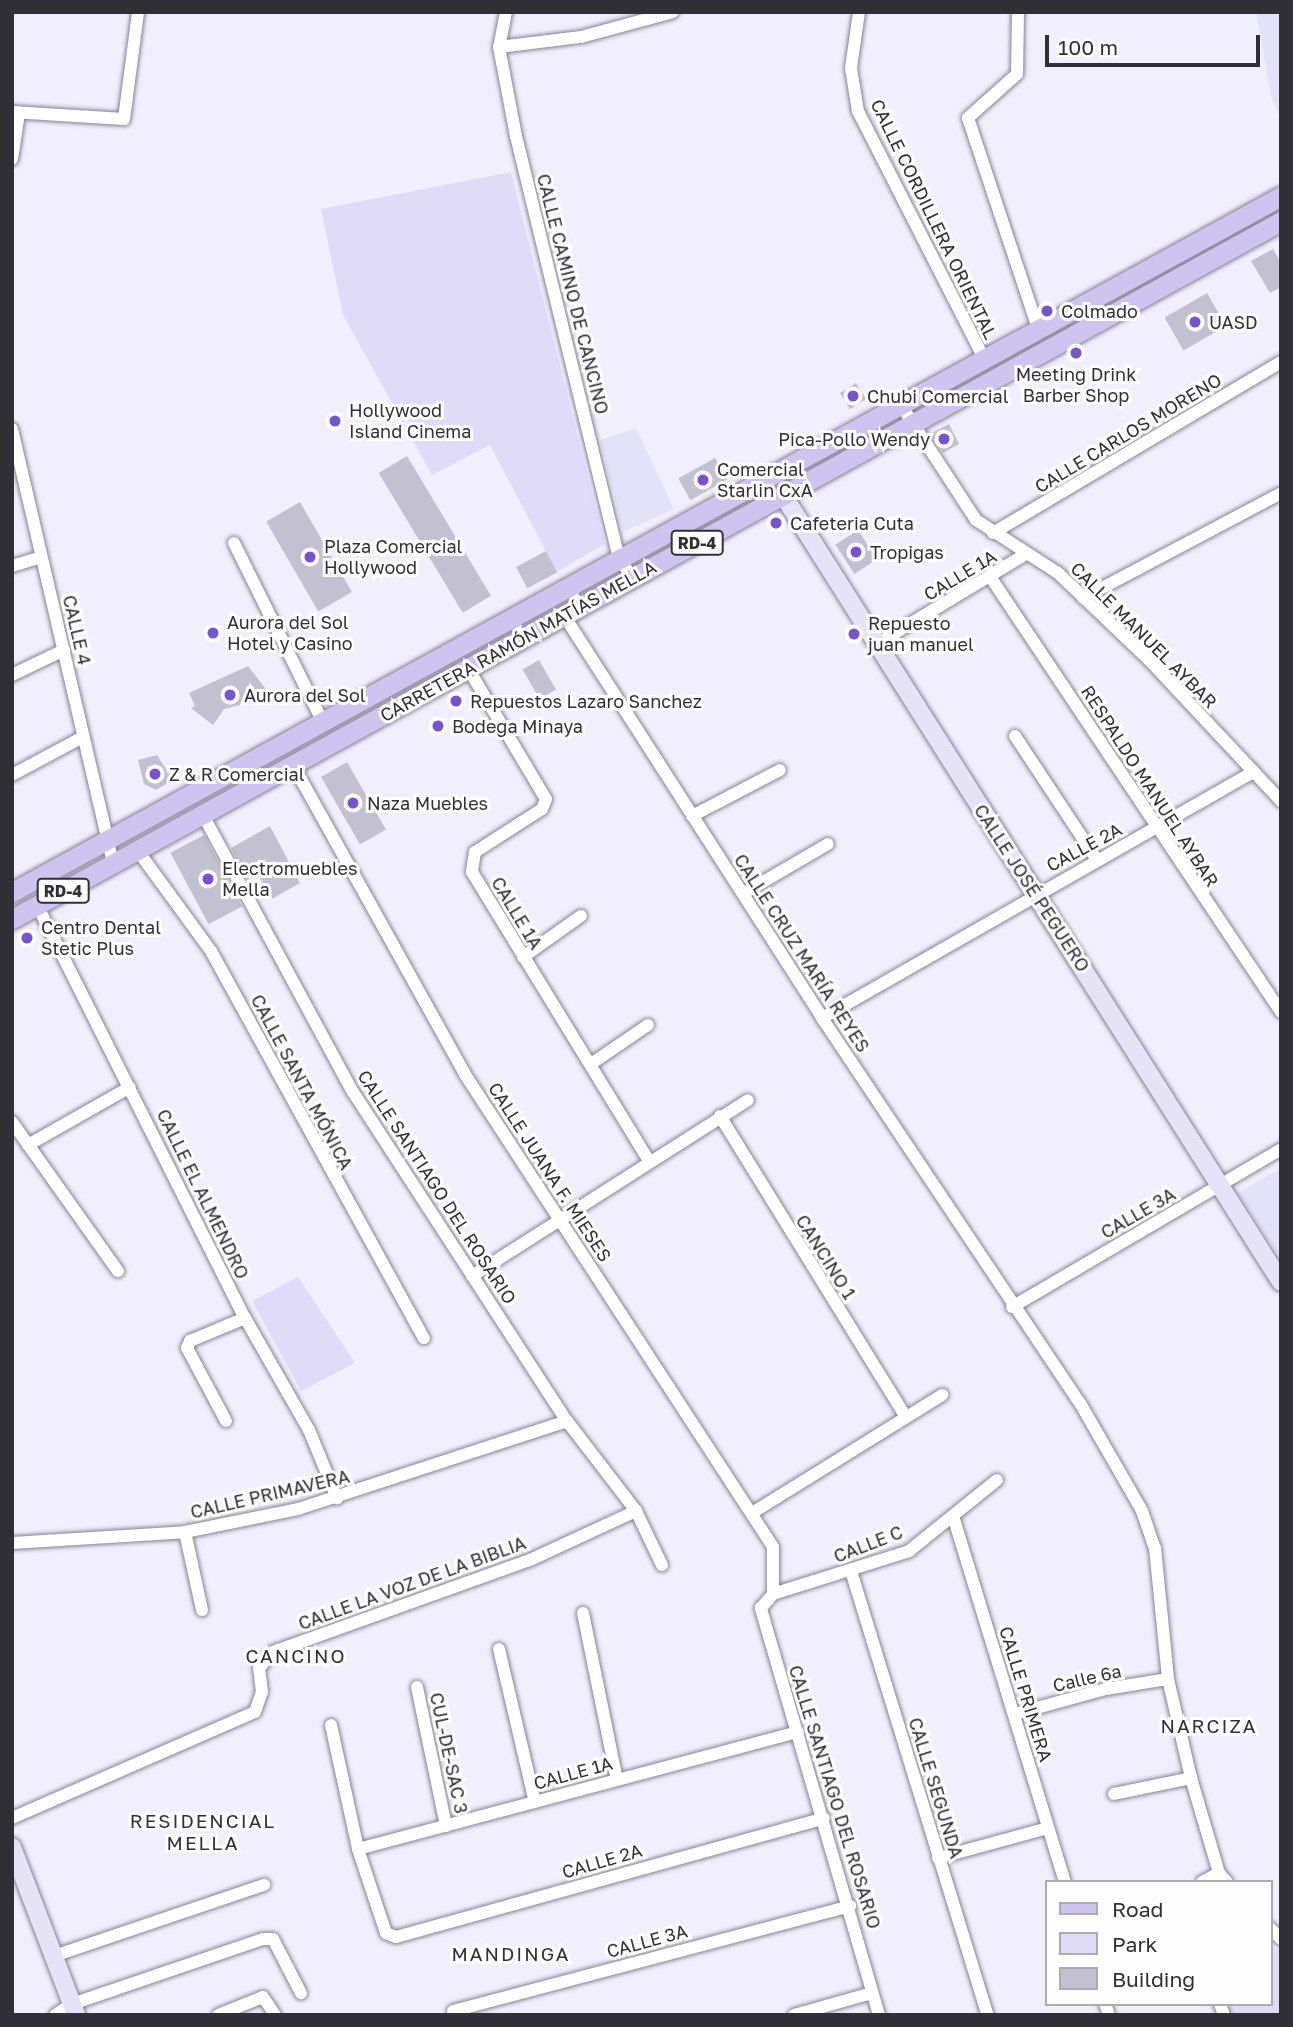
<!DOCTYPE html>
<meta charset="utf-8">
<style>
body{margin:0}
#map{position:relative;width:1293px;height:2027px;overflow:hidden;background:#f1effd;font-family:"Golos Text",sans-serif}
div>[style]{position:absolute}
[style*='--x']{left:calc(var(--x)*1px);top:calc(var(--y)*1px);width:calc(var(--w)*1px);rotate:calc(var(--a)*1deg)}
.built>*{inset:0;background:#e4e1fa}
.green>*{inset:0;background:#e0dbf8}
.building>*{inset:0;background:#c2c0d1;transform-origin:0 0}
.roads{filter:drop-shadow(0 0 2px #858393) drop-shadow(0 0 2px #858393)}
.street>*{height:12px;margin:-6px;padding:0 6px;transform-origin:6px;border-radius:6px;background:#fff}
.secondary>*{height:18px;margin:-9px;padding:0 9px;transform-origin:9px;border-radius:9px;background:#e6e2f7}
.primary>*{height:19px;margin:-9.5px;padding:0 9.5px;transform-origin:9.5px;border-radius:9.5px;background:#cdc4ef}
.dots>*{width:19px;height:19px;translate:-50% -50%;box-sizing:border-box;border:4px solid #fefefe;border-radius:50%}
span{translate:-50% -50%;white-space:nowrap;text-align:center;line-height:1.15;-webkit-text-stroke:6px #fefefe;paint-order:stroke}
.shield-label span{padding:2px 5px;background:#fefefe;border:2px solid;border-radius:5px;-webkit-text-stroke-width:0}
.shield-label{font-size:16px;color:#312f36;font-weight:700}
.street-label{font-size:18px;color:#312f36}
.poi-label{font-size:18px;color:#312f36}
.left{translate:0 -50%;text-align:left}
.right{translate:-100% -50%;text-align:right}
.neighbourhood-label{font-size:19px;color:#312f36;letter-spacing:2px}
.frame{position:absolute;inset:0;border:14px solid #312f36;pointer-events:none}
.legend{position:absolute;left:1045px;top:1880px;width:228px;height:126px;box-sizing:border-box;background:#fefefe;border:2px solid #acabae;margin:0;padding:9px 12px;list-style:none;font-size:21px;color:#312f36}
.legend li{display:flex;align-items:center;gap:14px;height:35px}
.legend b{width:35px;border:2px solid #acabae}
.scale{position:absolute;left:1045px;top:35px;width:215px;height:32px;box-sizing:border-box;border:4px solid #312f36;border-top:0;padding-left:9px;font-size:21px;line-height:24px;white-space:nowrap;color:#312f36;-webkit-text-stroke:5px #fefefe;paint-order:stroke}
</style>
<div id="map">
<div class="built">
<div style="clip-path:polygon(1256px 12px,1281px 12px,1281px 120px,1271px 96px)"></div>
<div style="clip-path:polygon(636px 428px,674px 509px,623px 532px,600px 440px)"></div>
<div style="clip-path:polygon(1281px 1168px,1281px 1259px,1238px 1193px)"></div>
</div>
<div class="green">
<div style="clip-path:polygon(511px 172px,605px 544px,557px 572px,490px 445px,432px 475px,343px 315px,321px 209px)"></div>
<div style="clip-path:polygon(298px 1277px,355px 1363px,301px 1391px,252px 1301px)"></div>
<div style="clip-path:polygon(1270px 1942px,1281px 1954px,1281px 2015px,1230px 2015px,1226px 2004px,1270px 2004px)"></div>
</div>
<div class="building">
<div style="clip-path:polygon(1273px 249px,1281px 263px,1281px 287px,1270px 293px,1251px 261px)"></div>
<div style="left:1207px;top:293px;width:38px;height:49px;rotate:60deg"></div>
<div style="left:856px;top:383px;width:19px;height:19px;rotate:58deg"></div>
<div style="clip-path:polygon(949px 424px,959px 444px,943px 453px,930px 434px)"></div>
<div style="left:407px;top:456px;width:163px;height:33px;rotate:59deg"></div>
<div style="left:715px;top:458px;width:25px;height:42px;rotate:61deg"></div>
<div style="left:300px;top:502px;width:104px;height:39px;rotate:60deg"></div>
<div style="left:858px;top:530px;width:35px;height:27px;rotate:57deg"></div>
<div style="left:546px;top:551px;width:24px;height:34px;rotate:62deg"></div>
<div style="left:539px;top:660px;width:34px;height:19px;rotate:60deg"></div>
<div style="clip-path:polygon(248px 666px,272px 697px,224px 709px,213px 725px,191px 708px,195px 706px,189px 693px)"></div>
<div style="clip-path:polygon(157px 755px,173px 780px,156px 790px,144px 784px,138px 760px)"></div>
<div style="left:347px;top:762px;width:78px;height:30px;rotate:60deg"></div>
<div style="clip-path:polygon(270px 826px,300px 883px,272px 899px,255px 869px,245px 874px,231px 848px)"></div>
<div style="left:204px;top:835px;width:81px;height:38px;rotate:62deg"></div>
</div>
<div class="roads">
<div class="street">
<div style="--x:506;--y:12;--w:36;--a:101"></div>
<div style="--x:499;--y:47;--w:91;--a:79.2"></div>
<div style="--x:516;--y:136;--w:434;--a:76.3"></div>
<div style="--x:619;--y:558;--w:25;--a:56"></div>
<div style="--x:859;--y:12;--w:57;--a:98.1"></div>
<div style="--x:851;--y:68;--w:44;--a:80.8"></div>
<div style="--x:858;--y:111;--w:277;--a:63"></div>
<div style="--x:1018;--y:12;--w:62;--a:90.9"></div>
<div style="--x:1017;--y:74;--w:66;--a:138.1"></div>
<div style="--x:968;--y:118;--w:221;--a:71.6"></div>
<div style="--x:499;--y:47;--w:83;--a:-7"></div>
<div style="--x:581;--y:37;--w:95;--a:-15.2"></div>
<div style="--x:12;--y:112;--w:112;--a:3.6"></div>
<div style="--x:124;--y:119;--w:108;--a:-82.5"></div>
<div style="--x:12;--y:159;--w:47;--a:-81.3"></div>
<div style="--x:901;--y:405;--w:137;--a:56.9"></div>
<div style="--x:976;--y:520;--w:98;--a:32.9"></div>
<div style="--x:1058;--y:573;--w:127;--a:43.7"></div>
<div style="--x:1150;--y:661;--w:192;--a:46.9"></div>
<div style="--x:12;--y:429;--w:446;--a:76.9"></div>
<div style="--x:993;--y:533;--w:335;--a:-30.7"></div>
<div style="--x:234;--y:543;--w:200;--a:63.6"></div>
<div style="--x:12;--y:566;--w:30;--a:-17"></div>
<div style="--x:991;--y:578;--w:522;--a:56.25"></div>
<div style="--x:1083;--y:598;--w:224;--a:-27.9"></div>
<div style="--x:565;--y:617;--w:476;--a:57.3"></div>
<div style="--x:822;--y:1018;--w:463;--a:56.2"></div>
<div style="--x:1080;--y:1403;--w:125;--a:60.1"></div>
<div style="--x:1142;--y:1511;--w:39;--a:71"></div>
<div style="--x:1155;--y:1548;--w:132;--a:84.3"></div>
<div style="--x:1168;--y:1679;--w:102;--a:76.9"></div>
<div style="--x:1191;--y:1778;--w:99;--a:73.6"></div>
<div style="--x:1219;--y:1873;--w:12;--a:48"></div>
<div style="--x:875;--y:645;--w:176;--a:-31.1"></div>
<div style="--x:469;--y:670;--w:150;--a:59.2"></div>
<div style="--x:546;--y:799;--w:11;--a:112"></div>
<div style="--x:542;--y:809;--w:80;--a:147.3"></div>
<div style="--x:475;--y:852;--w:20;--a:99"></div>
<div style="--x:472;--y:872;--w:337;--a:58.5"></div>
<div style="--x:12;--y:675;--w:58;--a:-25.7"></div>
<div style="--x:1015;--y:736;--w:149;--a:56.5"></div>
<div style="--x:293;--y:765;--w:356;--a:60.9"></div>
<div style="--x:466;--y:1076;--w:562;--a:56.9"></div>
<div style="--x:773;--y:1547;--w:47;--a:90"></div>
<div style="--x:12;--y:775;--w:81;--a:-28.2"></div>
<div style="--x:203;--y:815;--w:315;--a:61.6"></div>
<div style="--x:353;--y:1092;--w:392;--a:57"></div>
<div style="--x:567;--y:1421;--w:113;--a:52.5"></div>
<div style="--x:636;--y:1511;--w:60;--a:64.3"></div>
<div style="--x:692;--y:816;--w:99;--a:-27.6"></div>
<div style="--x:138;--y:851;--w:124;--a:53.9"></div>
<div style="--x:211;--y:951;--w:442;--a:61.2"></div>
<div style="--x:744;--y:893;--w:97;--a:-30.3"></div>
<div style="--x:37;--y:905;--w:462;--a:63.3"></div>
<div style="--x:245;--y:1318;--w:129;--a:60.3"></div>
<div style="--x:309;--y:1430;--w:74;--a:67.6"></div>
<div style="--x:523;--y:957;--w:71;--a:-35.3"></div>
<div style="--x:822;--y:1018;--w:497;--a:-29.7"></div>
<div style="--x:591;--y:1064;--w:69;--a:-34.4"></div>
<div style="--x:720;--y:1116;--w:352;--a:58.3"></div>
<div style="--x:12;--y:1122;--w:183;--a:54.6"></div>
<div style="--x:28;--y:1145;--w:117;--a:-29.6"></div>
<div style="--x:472;--y:1276;--w:327;--a:-32.5"></div>
<div style="--x:1012;--y:1307;--w:312;--a:-30.4"></div>
<div style="--x:226;--y:1421;--w:83;--a:-118.1"></div>
<div style="--x:187;--y:1348;--w:8;--a:-67"></div>
<div style="--x:190;--y:1341;--w:60;--a:-22.7"></div>
<div style="--x:752;--y:1513;--w:224;--a:-31.8"></div>
<div style="--x:953;--y:1516;--w:383;--a:73"></div>
<div style="--x:185;--y:1532;--w:80;--a:77.7"></div>
<div style="--x:12;--y:1543;--w:173;--a:-3.6"></div>
<div style="--x:185;--y:1532;--w:115;--a:-11.5"></div>
<div style="--x:298;--y:1509;--w:283;--a:-18.1"></div>
<div style="--x:851;--y:1571;--w:465;--a:72.9"></div>
<div style="--x:583;--y:1613;--w:170;--a:78.5"></div>
<div style="--x:499;--y:1649;--w:157;--a:76.8"></div>
<div style="--x:417;--y:1687;--w:142;--a:78.2"></div>
<div style="--x:1015;--y:1714;--w:94;--a:-15.4"></div>
<div style="--x:1106;--y:1689;--w:63;--a:-9.2"></div>
<div style="--x:331;--y:1725;--w:127;--a:77.7"></div>
<div style="--x:358;--y:1849;--w:89;--a:71.6"></div>
<div style="--x:386;--y:1933;--w:11;--a:22"></div>
<div style="--x:396;--y:1937;--w:444;--a:-15.5"></div>
<div style="--x:1114;--y:1794;--w:79;--a:-11.7"></div>
<div style="--x:12;--y:1818;--w:265;--a:-23.6"></div>
<div style="--x:255;--y:1712;--w:21;--a:-71"></div>
<div style="--x:262;--y:1692;--w:24;--a:-97"></div>
<div style="--x:259;--y:1668;--w:21;--a:-49"></div>
<div style="--x:273;--y:1652;--w:273;--a:-19.7"></div>
<div style="--x:530;--y:1560;--w:117;--a:-24.8"></div>
<div style="--x:358;--y:1849;--w:455;--a:-14.9"></div>
<div style="--x:938;--y:1858;--w:114;--a:-15.3"></div>
<div style="--x:1202;--y:1882;--w:19;--a:-28"></div>
<div style="--x:1270;--y:1928;--w:16;--a:45"></div>
<div style="--x:54;--y:1956;--w:222;--a:-18.7"></div>
<div style="--x:1105;--y:2004;--w:12;--a:70"></div>
<div style="--x:1220;--y:2004;--w:12;--a:70"></div>
<div style="--x:453;--y:2011;--w:411;--a:-14.8"></div>
<div style="--x:55;--y:2015;--w:20;--a:-33"></div>
<div style="--x:72;--y:2004;--w:202;--a:-18.8"></div>
<div style="--x:263;--y:1939;--w:10;--a:0"></div>
<div style="--x:273;--y:1939;--w:61;--a:62.6"></div>
<div style="--x:218;--y:2015;--w:48;--a:-21.8"></div>
<div style="--x:263;--y:1997;--w:22;--a:56"></div>
<div style="--x:794;--y:2015;--w:81;--a:-15.8"></div>
<div style="--x:879;--y:2015;--w:424;--a:-106.2"></div>
<div style="--x:761;--y:1608;--w:18;--a:-49"></div>
<div style="--x:773;--y:1594;--w:143;--a:-17.5"></div>
<div style="--x:909;--y:1551;--w:113;--a:-38.9"></div>
</div>
<div class="secondary">
<div style="--x:783;--y:495;--w:931;--a:57.68"></div>
<div style="--x:12;--y:1847;--w:180;--a:69.1"></div>
</div>
<div class="primary">
<div style="--x:12;--y:892;--w:1447;--a:-28.74"></div>
<div style="--x:12;--y:919;--w:1448;--a:-28.81"></div>
</div>
</div>
<div class="dots">
<div style="left:1047px;top:311px;background:#7754ce"></div>
<div style="left:1195px;top:322px;background:#7754ce"></div>
<div style="left:1076px;top:353px;background:#7754ce"></div>
<div style="left:853px;top:396px;background:#7754ce"></div>
<div style="left:335px;top:421px;background:#7754ce"></div>
<div style="left:944px;top:439px;background:#7754ce"></div>
<div style="left:703px;top:480px;background:#7754ce"></div>
<div style="left:776px;top:523px;background:#7754ce"></div>
<div style="left:856px;top:552px;background:#7754ce"></div>
<div style="left:310px;top:557px;background:#7754ce"></div>
<div style="left:213px;top:633px;background:#7754ce"></div>
<div style="left:854px;top:634px;background:#7754ce"></div>
<div style="left:230px;top:695px;background:#7754ce"></div>
<div style="left:456px;top:701px;background:#7754ce"></div>
<div style="left:438px;top:726px;background:#7754ce"></div>
<div style="left:155px;top:774px;background:#7754ce"></div>
<div style="left:353px;top:803px;background:#7754ce"></div>
<div style="left:208px;top:879px;background:#7754ce"></div>
<div style="left:27px;top:938px;background:#7754ce"></div>
</div>
<div class="shield-label">
<span style="left:697px;top:543px">RD-4</span>
<span style="left:63px;top:891px">RD-4</span>
</div>
<div class="street-label">
<span style="left:934px;top:219px;rotate:64deg">CALLE CORDILLERA ORIENTAL</span>
<span style="left:573px;top:294px;rotate:76deg">CALLE CAMINO DE CANCINO</span>
<span style="left:1128px;top:433px;rotate:-31deg">CALLE CARLOS MORENO</span>
<span style="left:960px;top:575px;rotate:-31deg">CALLE 1A</span>
<span style="left:77px;top:630px;rotate:77deg">CALLE 4</span>
<span style="left:1144px;top:635px;rotate:45deg">CALLE MANUEL AYBAR</span>
<span style="left:518px;top:641px;rotate:-29deg">CARRETERA RAMÓN MATÍAS MELLA</span>
<span style="left:1150px;top:786px;rotate:57deg">RESPALDO MANUEL AYBAR</span>
<span style="left:1084px;top:847px;rotate:-28deg">CALLE 2A</span>
<span style="left:1032px;top:888px;rotate:57deg">CALLE JOSÉ PEGUERO</span>
<span style="left:517px;top:913px;rotate:59deg">CALLE 1A</span>
<span style="left:802px;top:953px;rotate:57deg">CALLE CRUZ MARÍA REYES</span>
<span style="left:302px;top:1082px;rotate:62deg">CALLE SANTA MÓNICA</span>
<span style="left:550px;top:1172px;rotate:57deg">CALLE JUANA F. MIESES</span>
<span style="left:437px;top:1187px;rotate:57deg">CALLE SANTIAGO DEL ROSARIO</span>
<span style="left:203px;top:1194px;rotate:64deg">CALLE EL ALMENDRO</span>
<span style="left:1138px;top:1213px;rotate:-30deg">CALLE 3A</span>
<span style="left:826px;top:1257px;rotate:58deg">CANCINO 1</span>
<span style="left:270px;top:1494px;rotate:-13deg">CALLE PRIMAVERA</span>
<span style="left:868px;top:1544px;rotate:-21deg">CALLE C</span>
<span style="left:412px;top:1583px;rotate:-20deg">CALLE LA VOZ DE LA BIBLIA</span>
<span style="left:1087px;top:1678px;rotate:-13deg">Calle 6ª</span>
<span style="left:1026px;top:1694px;rotate:73deg">CALLE PRIMERA</span>
<span style="left:449px;top:1753px;rotate:78deg">CUL-DE-SAC 3</span>
<span style="left:573px;top:1773px;rotate:-15deg">CALLE 1A</span>
<span style="left:936px;top:1788px;rotate:73deg">CALLE SEGUNDA</span>
<span style="left:835px;top:1797px;rotate:73deg">CALLE SANTIAGO DEL ROSARIO</span>
<span style="left:602px;top:1861px;rotate:-16deg">CALLE 2A</span>
<span style="left:647px;top:1941px;rotate:-15deg">CALLE 3A</span>
</div>
<div class="poi-label">
<span class="left" style="left:1061px;top:311px">Colmado</span>
<span class="left" style="left:1209px;top:322px">UASD</span>
<span style="left:1076px;top:385px">Meeting Drink<br>Barber Shop</span>
<span class="left" style="left:867px;top:396px">Chubi Comercial</span>
<span class="left" style="left:349px;top:421px">Hollywood<br>Island Cinema</span>
<span class="right" style="left:930px;top:439px">Pica-Pollo Wendy</span>
<span class="left" style="left:717px;top:480px">Comercial<br>Starlin CxA</span>
<span class="left" style="left:790px;top:523px">Cafeteria Cuta</span>
<span class="left" style="left:324px;top:557px">Plaza Comercial<br>Hollywood</span>
<span class="left" style="left:870px;top:552px">Tropigas</span>
<span class="left" style="left:227px;top:633px">Aurora del Sol<br>Hotel y Casino</span>
<span class="left" style="left:868px;top:634px">Repuesto<br>juan manuel</span>
<span class="left" style="left:244px;top:695px">Aurora del Sol</span>
<span class="left" style="left:470px;top:701px">Repuestos Lazaro Sanchez</span>
<span class="left" style="left:452px;top:726px">Bodega Minaya</span>
<span class="left" style="left:169px;top:774px">Z &amp; R Comercial</span>
<span class="left" style="left:367px;top:803px">Naza Muebles</span>
<span class="left" style="left:222px;top:879px">Electromuebles<br>Mella</span>
<span class="left" style="left:41px;top:938px">Centro Dental<br>Stetic Plus</span>
</div>
<div class="neighbourhood-label">
<span style="left:296px;top:1656px">CANCINO</span>
<span style="left:1209px;top:1726px">NARCIZA</span>
<span style="left:203px;top:1832px">RESIDENCIAL<br>MELLA</span>
<span style="left:511px;top:1954px">MANDINGA</span>
</div>
<div class="frame"></div>
<ul class="legend">
<li><b style="height:9px;background:#cdc4ef"></b>Road</li>
<li><b style="height:19px;background:#e0dbf8"></b>Park</li>
<li><b style="height:19px;background:#c2c0d1"></b>Building</li>
</ul>
<div class="scale">100 m</div>
</div>
